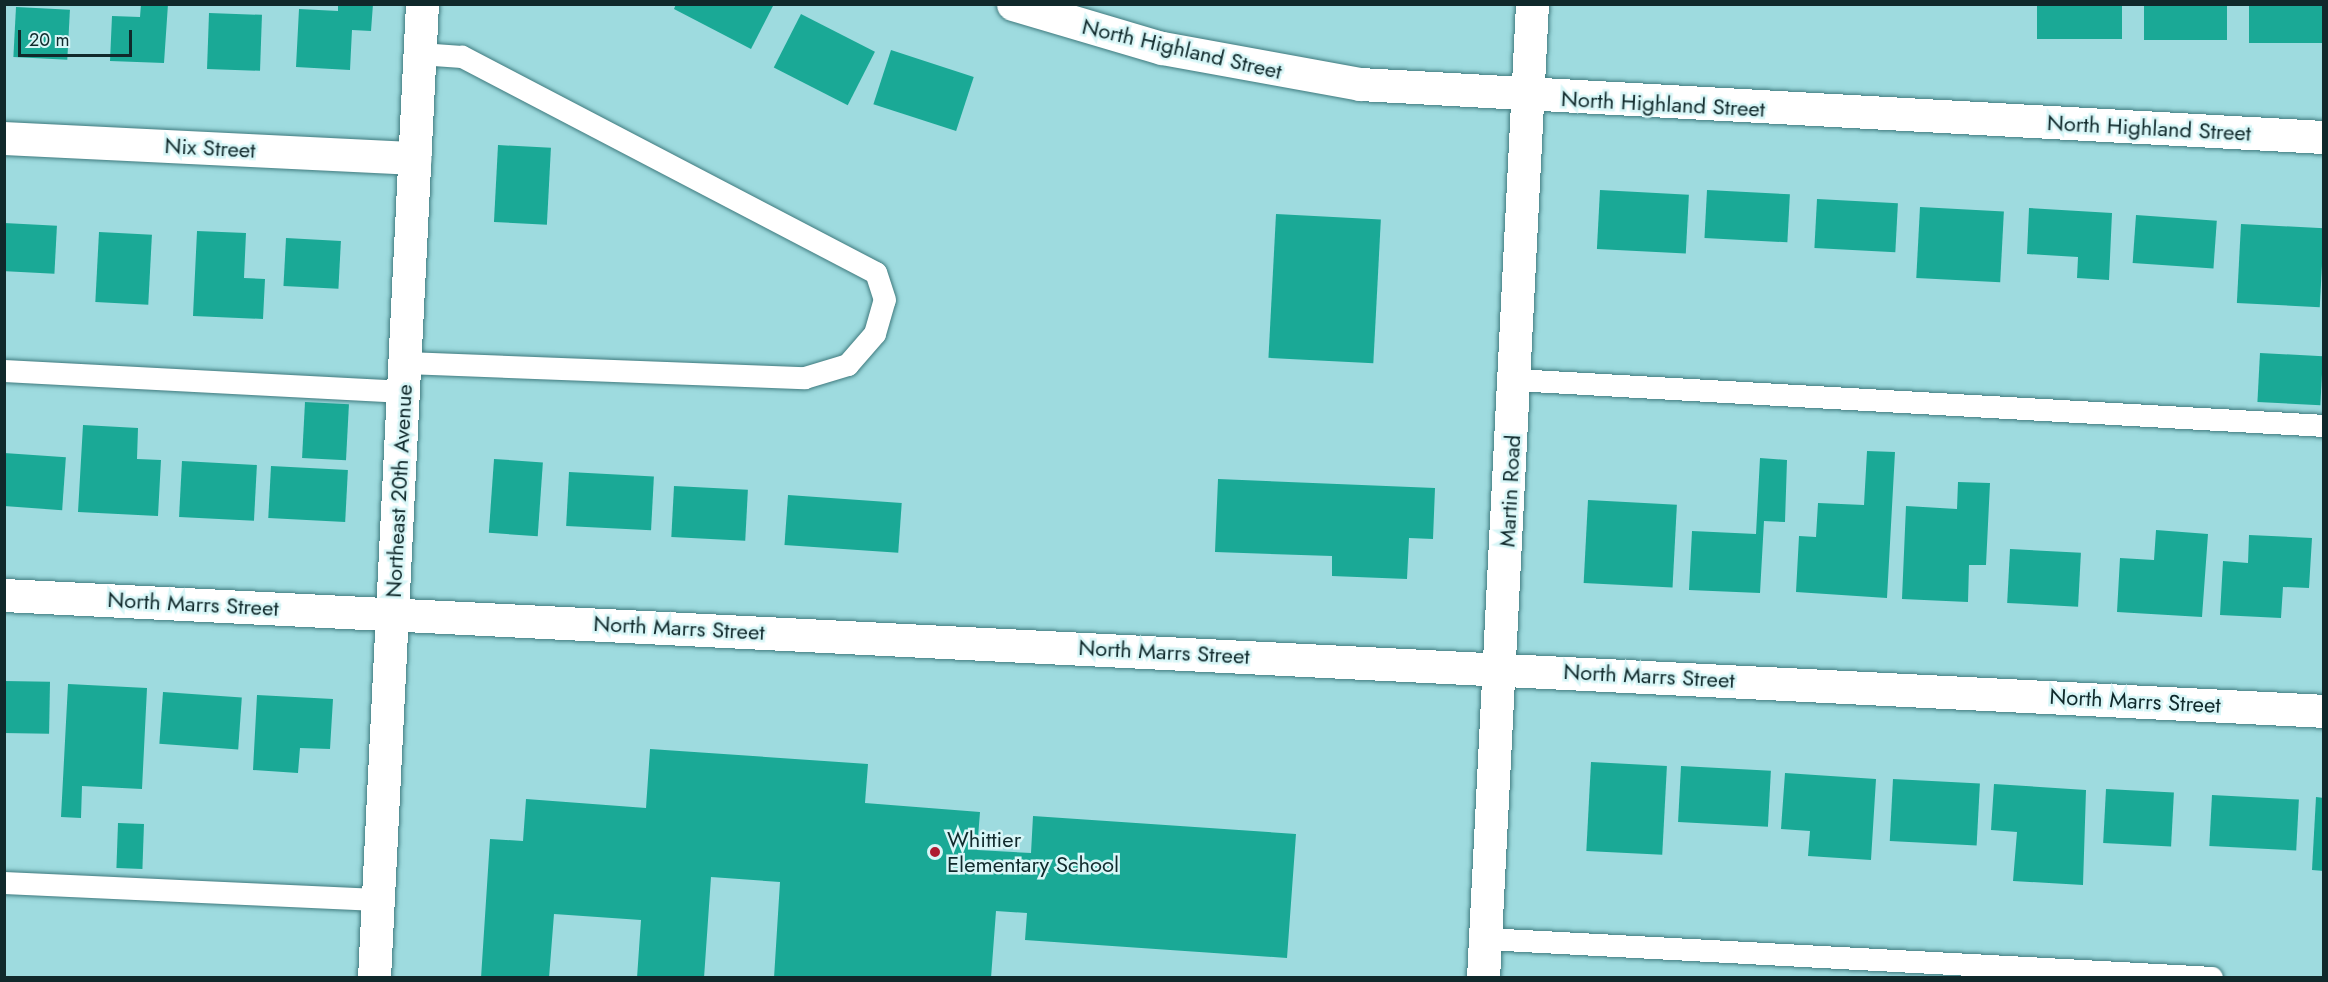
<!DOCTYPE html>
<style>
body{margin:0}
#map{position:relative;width:2328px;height:982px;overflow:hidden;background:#9edbdf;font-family:Jost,sans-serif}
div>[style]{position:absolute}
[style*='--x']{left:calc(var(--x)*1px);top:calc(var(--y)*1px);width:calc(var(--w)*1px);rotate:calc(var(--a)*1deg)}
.building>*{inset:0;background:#1aa996;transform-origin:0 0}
.roads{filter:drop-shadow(0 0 2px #3f7a7e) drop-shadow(0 0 2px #3f7a7e)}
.service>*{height:22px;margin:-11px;padding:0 11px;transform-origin:11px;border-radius:11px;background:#fff}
.minor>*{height:33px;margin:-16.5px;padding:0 16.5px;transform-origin:16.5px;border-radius:16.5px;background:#fff}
.tertiary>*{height:33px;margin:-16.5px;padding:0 16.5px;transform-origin:16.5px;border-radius:16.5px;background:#fff}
.dots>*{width:16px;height:16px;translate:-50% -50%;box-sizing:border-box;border:3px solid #d8f6f7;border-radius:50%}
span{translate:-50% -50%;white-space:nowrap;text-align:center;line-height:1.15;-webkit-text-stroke:5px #d8f6f7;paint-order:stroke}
.street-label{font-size:22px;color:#10292b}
.poi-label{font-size:22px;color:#10292b}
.left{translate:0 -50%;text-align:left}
.frame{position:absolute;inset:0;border:6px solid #10292b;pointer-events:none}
.scale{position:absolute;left:18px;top:30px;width:114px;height:27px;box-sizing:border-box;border:3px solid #10292b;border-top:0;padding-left:8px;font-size:18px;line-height:21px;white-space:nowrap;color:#10292b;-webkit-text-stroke:4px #d8f6f7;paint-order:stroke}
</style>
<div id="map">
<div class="building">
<div style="clip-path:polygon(141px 4px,168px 4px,164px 63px,110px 61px,112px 16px,140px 17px)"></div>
<div style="clip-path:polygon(338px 4px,373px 4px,371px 31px,352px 30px,350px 70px,296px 67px,299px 9px,338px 11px)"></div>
<div style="clip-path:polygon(676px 4px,774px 4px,751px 49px,674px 9px)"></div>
<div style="left:2037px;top:4px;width:85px;height:35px"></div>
<div style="left:2144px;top:4px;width:83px;height:36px"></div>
<div style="left:2249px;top:4px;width:75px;height:39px"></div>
<div style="left:16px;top:7px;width:54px;height:50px;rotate:3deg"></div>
<div style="left:209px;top:13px;width:53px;height:56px;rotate:2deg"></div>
<div style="left:801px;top:14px;width:83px;height:60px;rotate:27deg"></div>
<div style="left:891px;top:50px;width:87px;height:57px;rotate:18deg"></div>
<div style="left:498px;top:145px;width:53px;height:77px;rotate:3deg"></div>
<div style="left:1600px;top:190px;width:89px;height:59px;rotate:3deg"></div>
<div style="left:1707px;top:190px;width:83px;height:48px;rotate:3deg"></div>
<div style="left:1817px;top:199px;width:81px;height:49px;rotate:3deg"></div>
<div style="left:1920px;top:207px;width:84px;height:71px;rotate:3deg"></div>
<div style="clip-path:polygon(2029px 208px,2112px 213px,2109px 280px,2077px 278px,2078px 257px,2027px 254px)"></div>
<div style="left:1276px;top:214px;width:105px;height:144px;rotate:3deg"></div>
<div style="left:2136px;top:215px;width:81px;height:48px;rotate:4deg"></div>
<div style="left:4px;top:223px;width:53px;height:48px;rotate:3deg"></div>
<div style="left:2241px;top:224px;width:83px;height:79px;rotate:3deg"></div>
<div style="clip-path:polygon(197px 231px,246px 233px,244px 278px,265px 279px,263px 319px,193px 316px)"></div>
<div style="left:99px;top:232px;width:53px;height:70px;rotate:3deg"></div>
<div style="left:286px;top:238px;width:55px;height:48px;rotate:3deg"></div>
<div style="left:2260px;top:353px;width:63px;height:49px;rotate:3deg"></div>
<div style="left:305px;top:402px;width:44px;height:56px;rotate:3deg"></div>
<div style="clip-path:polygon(83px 425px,138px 428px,137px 459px,161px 460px,158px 516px,78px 512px)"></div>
<div style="clip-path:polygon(1867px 451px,1895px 452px,1887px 598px,1796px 592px,1799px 536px,1816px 537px,1818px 503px,1864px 505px)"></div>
<div style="left:4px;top:453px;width:62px;height:53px;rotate:4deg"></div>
<div style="clip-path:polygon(1760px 458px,1787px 460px,1785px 522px,1764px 521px,1760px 593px,1689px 590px,1692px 531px,1756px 534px)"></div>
<div style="left:494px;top:459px;width:49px;height:74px;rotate:4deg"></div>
<div style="left:182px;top:461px;width:75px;height:56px;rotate:3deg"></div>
<div style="left:271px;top:466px;width:77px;height:52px;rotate:3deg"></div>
<div style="left:569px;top:472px;width:85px;height:54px;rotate:3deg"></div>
<div style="clip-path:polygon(1218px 479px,1435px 488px,1433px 539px,1409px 538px,1407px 579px,1332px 576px,1332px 556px,1215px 552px)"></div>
<div style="clip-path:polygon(1958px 482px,1990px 483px,1986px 565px,1969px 565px,1968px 602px,1902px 599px,1906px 506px,1957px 509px)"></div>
<div style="left:674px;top:486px;width:74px;height:51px;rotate:3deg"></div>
<div style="left:788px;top:495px;width:114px;height:50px;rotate:4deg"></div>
<div style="left:1588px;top:500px;width:89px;height:83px;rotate:3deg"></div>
<div style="clip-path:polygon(2156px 530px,2208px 534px,2202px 617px,2117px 612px,2120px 558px,2154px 560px)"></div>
<div style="clip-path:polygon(2249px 535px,2312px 538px,2309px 588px,2283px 587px,2281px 618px,2220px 615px,2223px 561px,2248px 563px)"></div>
<div style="left:2010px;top:549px;width:71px;height:54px;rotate:3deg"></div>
<div style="left:4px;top:681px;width:46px;height:52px;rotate:1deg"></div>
<div style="clip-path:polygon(68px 684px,147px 688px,142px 789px,82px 786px,81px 818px,61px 817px)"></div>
<div style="left:163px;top:692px;width:79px;height:52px;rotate:4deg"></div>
<div style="clip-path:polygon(257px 695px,333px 699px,330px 749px,300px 748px,298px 773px,253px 770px)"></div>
<div style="clip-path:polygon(650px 749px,868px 764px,865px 803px,980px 812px,977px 850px,1031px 853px,1033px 816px,1296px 834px,1287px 958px,1025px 940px,1027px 913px,996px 911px,991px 978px,774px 978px,780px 882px,711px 877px,704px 978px,637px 978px,641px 920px,554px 914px,549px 978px,481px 978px,490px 839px,523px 841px,526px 799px,646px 808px)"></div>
<div style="left:1591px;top:762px;width:76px;height:89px;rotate:3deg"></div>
<div style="left:1681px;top:766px;width:90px;height:56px;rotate:3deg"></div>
<div style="clip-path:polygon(1785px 773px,1876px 779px,1871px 860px,1808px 856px,1810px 831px,1781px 829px)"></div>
<div style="left:1893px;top:779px;width:87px;height:62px;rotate:3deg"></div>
<div style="clip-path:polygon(1994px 784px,2086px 790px,2083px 885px,2013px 881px,2017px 832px,1991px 830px)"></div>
<div style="left:2106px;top:789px;width:68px;height:54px;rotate:3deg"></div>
<div style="left:2212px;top:795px;width:87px;height:51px;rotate:3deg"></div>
<div style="clip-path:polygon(2316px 797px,2324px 798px,2324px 871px,2312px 870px)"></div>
<div style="left:118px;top:823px;width:26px;height:45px;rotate:2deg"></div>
</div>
<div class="roads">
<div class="service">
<div style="--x:406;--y:363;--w:399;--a:2.2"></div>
<div style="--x:805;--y:378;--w:45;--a:-16.8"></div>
<div style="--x:848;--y:365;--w:41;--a:-48.9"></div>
<div style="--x:875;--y:334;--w:35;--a:-74"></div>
<div style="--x:885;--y:300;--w:28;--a:-108"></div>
<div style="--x:876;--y:273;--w:467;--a:-152.4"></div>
<div style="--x:462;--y:57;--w:42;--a:-175.9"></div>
<div style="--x:4;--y:371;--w:401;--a:3"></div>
<div style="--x:1515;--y:380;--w:810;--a:3.25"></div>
<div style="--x:4;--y:883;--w:374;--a:2.6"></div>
<div style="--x:1486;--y:939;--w:727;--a:3.07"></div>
</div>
<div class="minor">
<div style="--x:4;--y:138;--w:411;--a:2.8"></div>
<div style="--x:4;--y:595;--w:2323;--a:2.86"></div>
<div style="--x:374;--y:978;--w:975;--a:-87.18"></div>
</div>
<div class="tertiary">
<div style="--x:1013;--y:4;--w:155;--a:16.5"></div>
<div style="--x:1162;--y:48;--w:201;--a:10.3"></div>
<div style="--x:1360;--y:84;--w:965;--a:3.15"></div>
<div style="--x:1483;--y:978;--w:975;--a:-87.12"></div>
</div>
</div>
<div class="dots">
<div style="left:935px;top:852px;background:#ae1a30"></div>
</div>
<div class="street-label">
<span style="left:1182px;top:49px;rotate:13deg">North Highland Street</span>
<span style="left:1663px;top:104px;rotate:3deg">North Highland Street</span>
<span style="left:2149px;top:128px;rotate:3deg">North Highland Street</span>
<span style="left:210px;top:148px;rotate:3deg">Nix Street</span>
<span style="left:399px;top:491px;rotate:-87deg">Northeast 20th Avenue</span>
<span style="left:1510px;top:491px;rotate:-87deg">Martin Road</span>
<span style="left:193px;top:604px;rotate:3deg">North Marrs Street</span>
<span style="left:679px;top:628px;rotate:3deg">North Marrs Street</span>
<span style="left:1164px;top:652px;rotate:3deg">North Marrs Street</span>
<span style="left:1649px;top:676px;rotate:3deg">North Marrs Street</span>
<span style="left:2135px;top:701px;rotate:3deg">North Marrs Street</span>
</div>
<div class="poi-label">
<span class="left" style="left:947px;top:852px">Whittier<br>Elementary School</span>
</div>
<div class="frame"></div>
<div class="scale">20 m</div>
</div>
